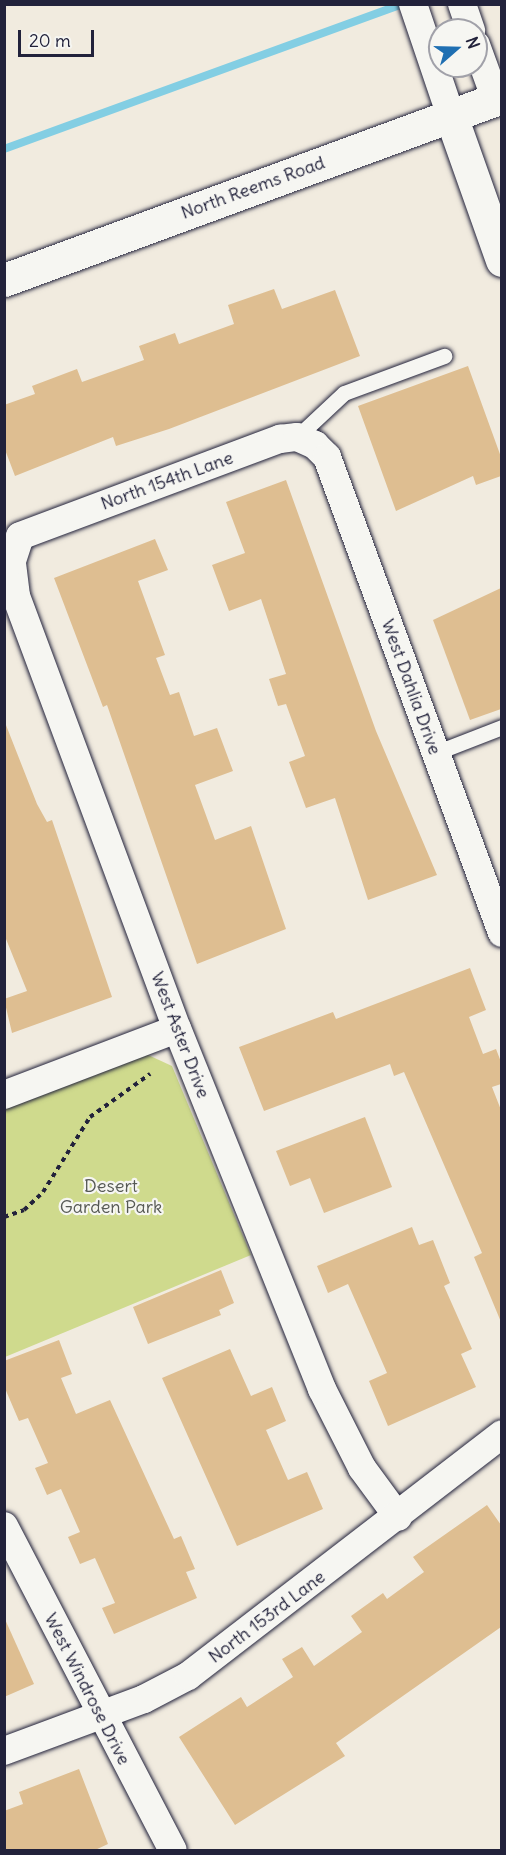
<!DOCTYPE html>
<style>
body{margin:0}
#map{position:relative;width:506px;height:1855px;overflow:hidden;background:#f1ebdf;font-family:Delius,sans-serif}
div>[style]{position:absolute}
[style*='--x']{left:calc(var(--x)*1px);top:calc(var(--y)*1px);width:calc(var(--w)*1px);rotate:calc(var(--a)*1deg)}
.green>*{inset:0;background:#cfda8d}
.stream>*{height:8px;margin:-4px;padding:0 4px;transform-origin:4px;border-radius:4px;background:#83cee3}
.building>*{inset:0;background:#debe91}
.path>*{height:4px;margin-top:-2px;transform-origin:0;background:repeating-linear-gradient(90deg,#22223b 0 4.5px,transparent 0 9px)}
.roads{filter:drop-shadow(0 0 2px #22223b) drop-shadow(0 0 2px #22223b)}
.service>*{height:15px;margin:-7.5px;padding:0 7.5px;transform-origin:7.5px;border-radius:7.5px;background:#f6f6f2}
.minor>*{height:28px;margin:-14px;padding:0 14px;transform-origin:14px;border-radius:14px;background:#f6f6f2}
.tertiary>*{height:33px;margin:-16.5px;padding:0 16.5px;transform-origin:16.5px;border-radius:16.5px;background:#f6f6f2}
.secondary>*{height:33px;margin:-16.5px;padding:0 16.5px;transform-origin:16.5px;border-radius:16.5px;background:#f6f6f2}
span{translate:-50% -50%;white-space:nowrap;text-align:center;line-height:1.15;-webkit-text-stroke:4.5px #f6f6f2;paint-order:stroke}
.street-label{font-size:18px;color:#22223b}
.park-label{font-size:18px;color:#565954}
.frame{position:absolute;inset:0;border:6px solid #22223b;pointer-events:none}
.north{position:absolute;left:428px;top:18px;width:60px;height:60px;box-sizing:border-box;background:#f6f6f2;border:2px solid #a1a1a9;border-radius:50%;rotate:70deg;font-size:16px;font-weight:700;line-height:24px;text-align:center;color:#22223b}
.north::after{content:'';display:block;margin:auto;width:21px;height:27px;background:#1f6fb2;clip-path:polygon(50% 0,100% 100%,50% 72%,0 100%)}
.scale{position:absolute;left:18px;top:30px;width:76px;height:27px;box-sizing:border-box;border:3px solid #22223b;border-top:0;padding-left:8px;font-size:18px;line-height:21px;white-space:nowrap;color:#22223b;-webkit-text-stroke:4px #f6f6f2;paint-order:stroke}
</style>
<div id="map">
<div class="green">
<div style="clip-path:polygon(146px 1054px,172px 1066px,251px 1255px,5px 1357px,5px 1109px)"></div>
</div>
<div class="stream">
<div style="--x:4;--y:149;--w:425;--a:-20"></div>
</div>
<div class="building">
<div style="clip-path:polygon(274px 289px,282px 309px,335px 290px,360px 356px,169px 429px,116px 446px,113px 437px,15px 476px,4px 447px,4px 405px,35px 394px,32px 386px,77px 369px,82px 382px,144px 360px,139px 346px,175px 333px,179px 344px,234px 324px,228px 305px)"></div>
<div style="clip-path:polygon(468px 366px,501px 457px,501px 476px,476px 485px,473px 476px,396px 511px,358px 406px)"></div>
<div style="clip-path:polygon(286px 480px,376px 731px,437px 875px,368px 900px,335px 798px,306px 808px,289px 762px,305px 756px,286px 704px,278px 706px,269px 679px,286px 674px,261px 599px,229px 611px,212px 565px,245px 553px,226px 502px)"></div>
<div style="clip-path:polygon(155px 539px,168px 570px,138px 581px,165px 655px,156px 658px,170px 695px,179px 692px,194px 736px,217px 728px,233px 771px,195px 785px,215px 840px,251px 826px,286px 929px,197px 964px,107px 705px,103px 707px,54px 578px)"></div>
<div style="clip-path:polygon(501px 588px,501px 709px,470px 720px,433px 620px)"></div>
<div style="clip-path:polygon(4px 720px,37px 804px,47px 822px,52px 820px,112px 997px,12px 1033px,4px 999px,27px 991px,4px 934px)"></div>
<div style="clip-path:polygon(470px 968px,486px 1010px,469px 1017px,483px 1054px,496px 1049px,501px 1062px,501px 1084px,492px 1087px,501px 1110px,501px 1322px,474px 1257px,482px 1253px,404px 1072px,394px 1076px,390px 1064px,264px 1111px,239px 1047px,333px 1012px,336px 1019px)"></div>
<div style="clip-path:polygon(365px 1117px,392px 1187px,324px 1213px,310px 1178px,290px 1186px,276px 1151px)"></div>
<div style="clip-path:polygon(412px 1227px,419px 1245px,433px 1240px,450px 1283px,444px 1286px,472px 1349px,461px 1354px,476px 1387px,388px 1426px,369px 1381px,387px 1373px,363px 1318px,348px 1284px,328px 1293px,317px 1266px)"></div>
<div style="clip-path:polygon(221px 1270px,234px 1303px,219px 1310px,221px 1315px,148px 1344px,133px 1307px)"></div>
<div style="clip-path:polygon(59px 1340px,72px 1374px,61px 1378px,76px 1414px,110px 1400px,174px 1539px,181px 1536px,195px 1569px,186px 1572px,197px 1598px,114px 1634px,102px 1608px,115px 1603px,95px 1558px,80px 1564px,68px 1537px,80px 1532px,61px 1489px,47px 1495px,35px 1468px,48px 1463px,28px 1418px,19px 1421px,4px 1386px,4px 1361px)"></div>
<div style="clip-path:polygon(230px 1349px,251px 1396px,272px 1387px,286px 1421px,266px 1430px,288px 1480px,307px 1472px,323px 1509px,237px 1546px,162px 1378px)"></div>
<div style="clip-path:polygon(487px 1505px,501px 1525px,501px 1627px,336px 1743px,345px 1756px,235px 1825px,179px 1737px,241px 1697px,247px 1707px,293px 1677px,282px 1659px,302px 1647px,314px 1666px,362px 1632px,351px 1616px,383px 1593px,387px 1599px,424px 1572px,413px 1557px)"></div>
<div style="clip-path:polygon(4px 1617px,34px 1684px,4px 1697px)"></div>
<div style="clip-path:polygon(79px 1769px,108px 1844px,93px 1851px,4px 1851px,4px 1811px,23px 1804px,19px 1792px)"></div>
</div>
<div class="path">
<div style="--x:4;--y:1217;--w:21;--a:-19"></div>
<div style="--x:24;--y:1210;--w:26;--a:-43"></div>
<div style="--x:43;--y:1192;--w:89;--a:-57.9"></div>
<div style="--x:90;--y:1117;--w:74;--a:-35.6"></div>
</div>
<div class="roads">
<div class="service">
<div style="--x:297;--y:437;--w:64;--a:-43.1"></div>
<div style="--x:344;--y:393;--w:107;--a:-20.3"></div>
<div style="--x:435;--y:753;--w:72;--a:-21.2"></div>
</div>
<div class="minor">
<div style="--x:413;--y:4;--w:118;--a:71.3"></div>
<div style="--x:462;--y:4;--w:28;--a:71"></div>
<div style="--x:476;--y:45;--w:59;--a:70"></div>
<div style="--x:4;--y:1095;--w:185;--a:-20.9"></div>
<div style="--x:398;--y:1517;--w:61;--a:-126.3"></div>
<div style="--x:362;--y:1468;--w:89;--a:-116.9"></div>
<div style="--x:322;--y:1389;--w:388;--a:-111.9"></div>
<div style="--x:177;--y:1029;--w:462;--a:-110.4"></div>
<div style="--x:16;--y:596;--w:35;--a:-97"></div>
<div style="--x:12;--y:561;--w:26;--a:-72"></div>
<div style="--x:20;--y:536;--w:278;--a:-20.5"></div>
<div style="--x:280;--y:439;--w:17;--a:-7"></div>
<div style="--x:297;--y:437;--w:20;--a:24"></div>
<div style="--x:315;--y:445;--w:17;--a:45"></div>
<div style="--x:327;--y:457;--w:507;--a:69.81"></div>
<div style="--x:4;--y:1526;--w:365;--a:62.5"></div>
<div style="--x:4;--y:1751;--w:149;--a:-20.4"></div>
<div style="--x:144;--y:1699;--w:50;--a:-27.6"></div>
<div style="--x:188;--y:1676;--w:396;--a:-37.6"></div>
</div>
<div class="tertiary">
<div style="--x:451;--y:116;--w:153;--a:70.5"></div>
</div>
<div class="secondary">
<div style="--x:4;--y:280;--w:531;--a:-20.18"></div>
</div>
</div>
<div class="street-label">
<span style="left:253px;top:188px;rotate:-20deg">North Reems Road</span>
<span style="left:167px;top:481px;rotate:-20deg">North 154th Lane</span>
<span style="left:411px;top:687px;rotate:70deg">West Dahlia Drive</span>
<span style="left:180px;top:1035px;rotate:69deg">West Aster Drive</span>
<span style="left:267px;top:1617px;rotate:-37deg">North 153rd Lane</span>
<span style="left:87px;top:1689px;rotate:63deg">West Windrose Drive</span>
</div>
<div class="park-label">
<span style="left:111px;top:1197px">Desert<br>Garden Park</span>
</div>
<div class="frame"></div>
<div class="north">N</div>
<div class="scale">20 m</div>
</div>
